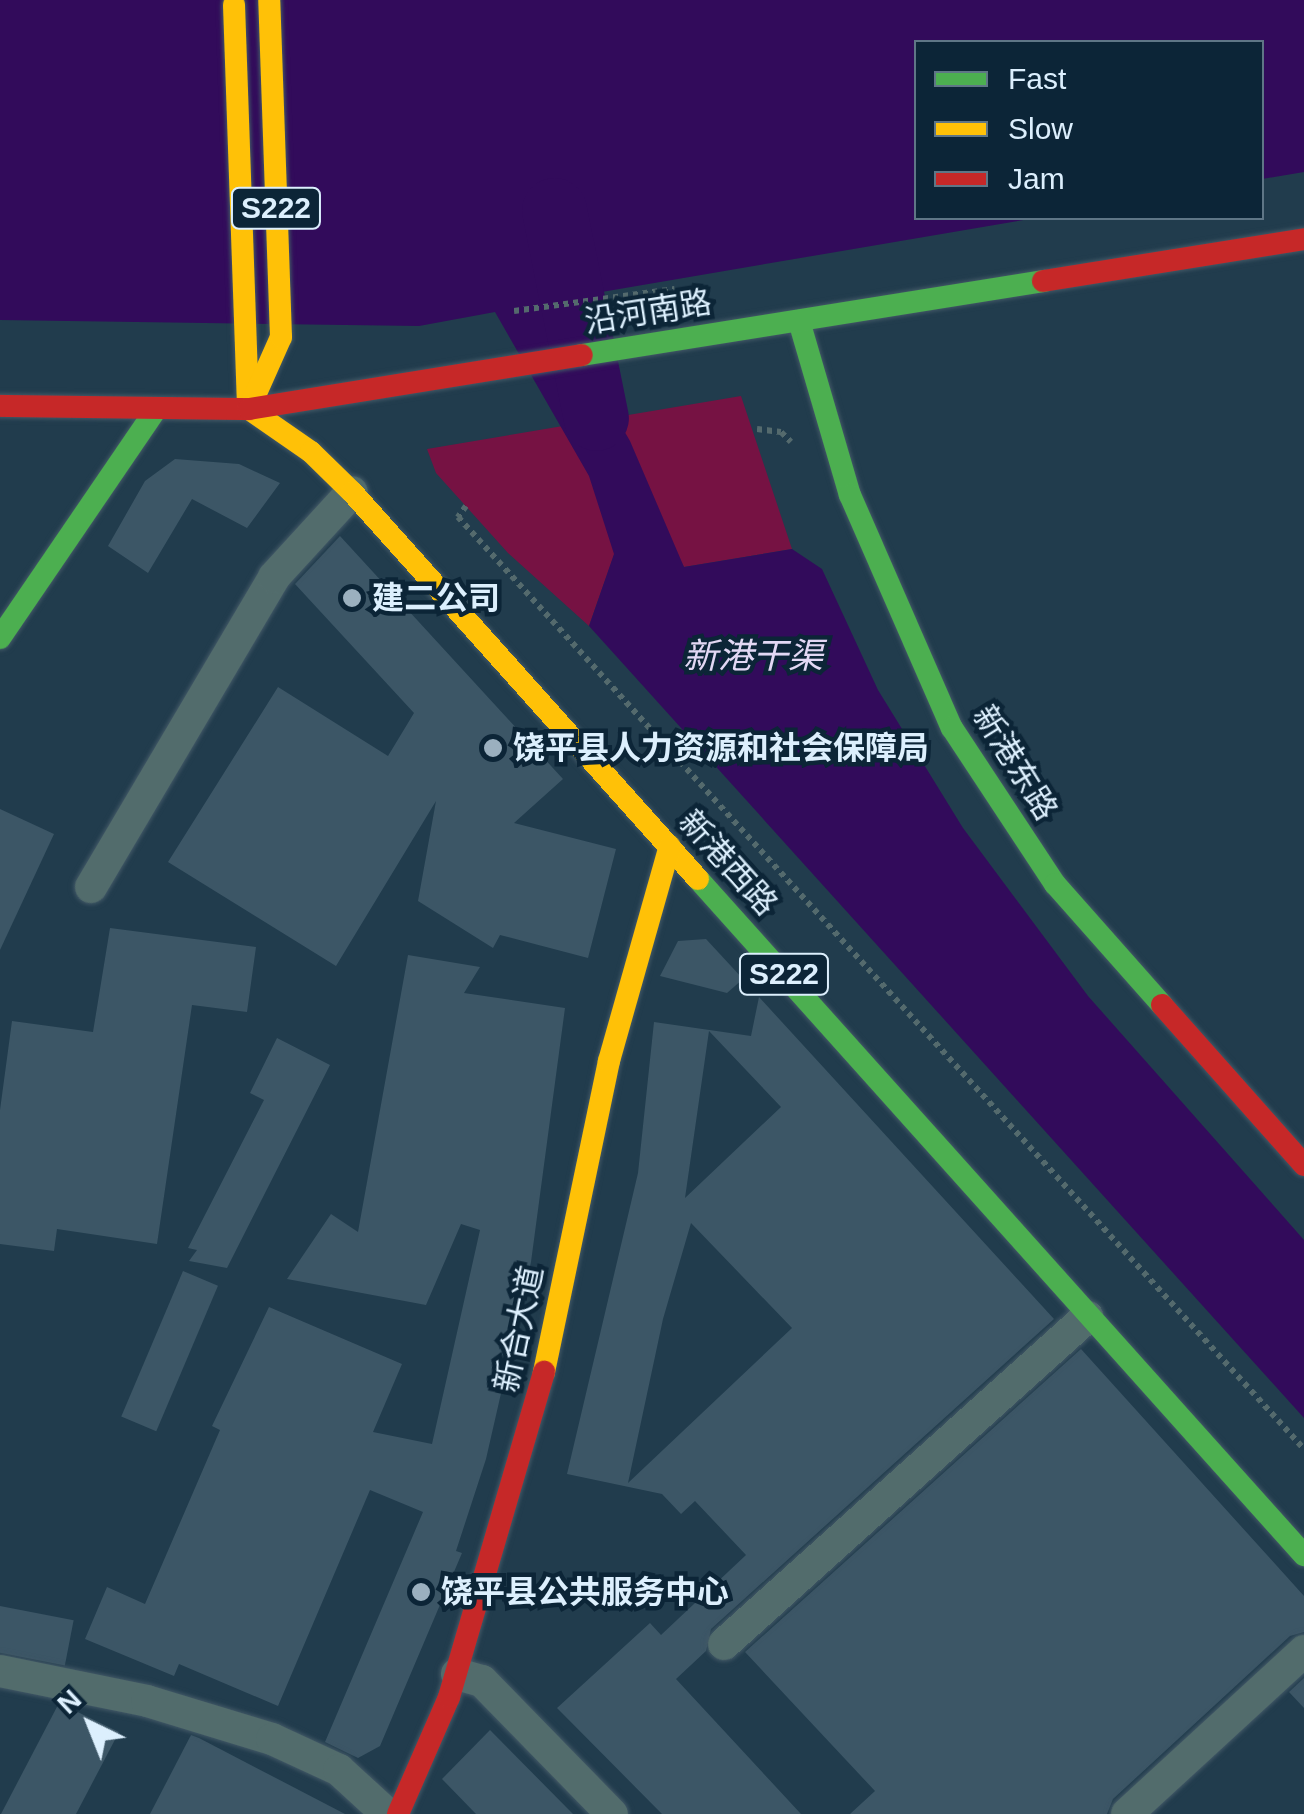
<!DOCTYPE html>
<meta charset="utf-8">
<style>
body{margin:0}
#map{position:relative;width:1304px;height:1814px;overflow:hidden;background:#213c4d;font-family:Helvetica,"Noto Sans SC",sans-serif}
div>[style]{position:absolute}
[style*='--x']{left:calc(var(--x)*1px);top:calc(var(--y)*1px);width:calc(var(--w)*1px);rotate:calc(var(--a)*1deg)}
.green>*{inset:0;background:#761243}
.water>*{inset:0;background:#320b5b}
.river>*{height:65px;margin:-32.5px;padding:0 32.5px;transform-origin:32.5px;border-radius:32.5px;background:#320b5b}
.building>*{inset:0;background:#3c5666;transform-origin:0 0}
.path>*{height:6px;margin-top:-3px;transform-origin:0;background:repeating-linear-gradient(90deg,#546a6d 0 5px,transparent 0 10px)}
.roads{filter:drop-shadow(0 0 2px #425866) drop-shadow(0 0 2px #425866)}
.street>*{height:32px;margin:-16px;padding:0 16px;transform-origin:16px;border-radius:16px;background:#526c6c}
.fast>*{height:22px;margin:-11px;padding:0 11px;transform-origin:11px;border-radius:11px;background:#4caf50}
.slow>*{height:22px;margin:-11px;padding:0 11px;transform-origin:11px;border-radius:11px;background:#ffc107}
.jam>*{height:22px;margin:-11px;padding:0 11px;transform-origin:11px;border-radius:11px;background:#c62828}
.dots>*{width:28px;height:28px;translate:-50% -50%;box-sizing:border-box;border:5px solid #0c2537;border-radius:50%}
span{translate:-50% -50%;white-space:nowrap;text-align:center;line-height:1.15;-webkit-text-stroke:9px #0c2537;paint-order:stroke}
.shield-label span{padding:2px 8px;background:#0c2537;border:2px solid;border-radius:8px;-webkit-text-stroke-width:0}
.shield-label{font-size:30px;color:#dceffd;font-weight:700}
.street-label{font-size:32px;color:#dceffd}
.poi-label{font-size:32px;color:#dceffd;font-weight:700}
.left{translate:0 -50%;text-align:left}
.water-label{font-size:35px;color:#e2d8f4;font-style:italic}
.legend{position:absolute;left:914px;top:40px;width:350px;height:180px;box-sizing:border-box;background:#0c2537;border:2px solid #5f7686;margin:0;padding:12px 18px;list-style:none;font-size:30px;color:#dceffd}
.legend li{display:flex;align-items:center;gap:20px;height:50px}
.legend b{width:50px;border:2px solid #5f7686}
.north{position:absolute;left:40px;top:1674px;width:100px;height:100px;-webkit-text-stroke:8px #0c2537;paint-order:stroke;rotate:317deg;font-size:28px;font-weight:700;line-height:40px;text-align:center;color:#dceffd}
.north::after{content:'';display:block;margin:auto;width:35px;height:45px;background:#dceffd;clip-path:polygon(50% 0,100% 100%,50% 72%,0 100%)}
</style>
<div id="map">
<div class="green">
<div style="clip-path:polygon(741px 396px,792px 549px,684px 567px,665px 533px,614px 555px,589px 626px,508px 553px,436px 473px,427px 449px)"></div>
</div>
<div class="water">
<div style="clip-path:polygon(0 0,1304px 0,1304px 172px,1262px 179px,1262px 42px,916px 42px,916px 218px,1035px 218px,549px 301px,630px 441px,684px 567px,792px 549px,822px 569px,878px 690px,963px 828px,1088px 996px,1304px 1240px,1304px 1418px,589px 626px,614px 554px,589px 476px,495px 312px,419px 326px,0 320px)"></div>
</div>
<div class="river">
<div style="--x:554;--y:210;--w:212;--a:78.6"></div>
</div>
<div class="building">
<div style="clip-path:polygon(175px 459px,239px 464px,280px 483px,247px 528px,192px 499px,148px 573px,108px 546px,145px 481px)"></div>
<div style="clip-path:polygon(340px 536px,563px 779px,514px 823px,616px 849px,588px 958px,500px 935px,493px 948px,418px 901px,436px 801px,336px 966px,168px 862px,278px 687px,388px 756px,414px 713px,295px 584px)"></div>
<div style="clip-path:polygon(0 809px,54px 834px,0 950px)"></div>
<div style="clip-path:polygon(110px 928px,256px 947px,247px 1012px,192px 1005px,157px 1244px,57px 1229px,54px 1251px,0 1244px,0 1110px,12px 1021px,93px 1032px)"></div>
<div style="clip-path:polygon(706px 939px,743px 979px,727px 993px,660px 976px,678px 941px)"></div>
<div style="clip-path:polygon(408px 955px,480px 967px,464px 993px,565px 1008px,531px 1262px,486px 1459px,456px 1551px,462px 1553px,380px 1746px,358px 1758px,325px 1742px,423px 1512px,370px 1490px,278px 1706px,179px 1664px,174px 1676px,85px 1639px,107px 1587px,145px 1604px,220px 1430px,212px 1426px,269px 1307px,402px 1364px,373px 1432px,432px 1444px,480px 1230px,461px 1224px,426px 1305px,287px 1279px,331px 1214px,358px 1232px)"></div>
<div style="clip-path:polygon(evenodd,759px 997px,1054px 1319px,711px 1629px,706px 1651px,676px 1679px,801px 1814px,662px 1814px,557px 1708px,650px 1623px,661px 1635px,746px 1555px,695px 1501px,681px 1514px,662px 1494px,567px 1474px,638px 1173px,654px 1022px,751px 1036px,759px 997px,709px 1031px,781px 1107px,685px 1198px,709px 1031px,759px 997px,691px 1223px,792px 1328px,628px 1483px,663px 1319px,691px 1223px)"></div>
<div style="clip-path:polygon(277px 1038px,330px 1065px,227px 1268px,189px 1261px,197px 1250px,188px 1248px,264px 1100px,250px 1093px)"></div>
<div style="left:183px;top:1271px;width:38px;height:158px;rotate:23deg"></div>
<div style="clip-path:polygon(1081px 1349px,1304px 1596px,1304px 1632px,1290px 1636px,1113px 1799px,1107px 1814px,850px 1814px,875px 1791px,745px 1652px)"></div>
<div style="left:0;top:1606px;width:75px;height:46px;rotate:11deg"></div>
<div style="clip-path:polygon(1304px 1678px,1304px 1708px,1289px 1692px)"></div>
<div style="clip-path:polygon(59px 1703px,119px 1732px,76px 1814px,1px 1814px)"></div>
<div style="clip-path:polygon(490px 1730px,573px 1814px,476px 1814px,442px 1779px)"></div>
<div style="clip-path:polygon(191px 1735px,199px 1738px,345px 1814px,150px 1814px)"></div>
</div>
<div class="path">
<div style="--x:514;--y:311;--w:162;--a:-7.8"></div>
<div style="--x:757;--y:429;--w:24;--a:7"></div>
<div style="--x:781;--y:432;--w:14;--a:45"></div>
<div style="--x:466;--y:506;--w:14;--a:126"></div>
<div style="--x:458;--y:517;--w:1259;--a:47.77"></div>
</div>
<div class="roads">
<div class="street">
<div style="--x:91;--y:887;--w:360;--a:-59.4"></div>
<div style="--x:274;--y:577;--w:115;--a:-47.5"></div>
<div style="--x:724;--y:1644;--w:489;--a:-42"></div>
<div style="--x:0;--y:1671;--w:150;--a:11.5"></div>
<div style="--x:147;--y:1701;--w:131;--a:16.9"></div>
<div style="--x:272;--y:1739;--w:74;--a:24.8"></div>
<div style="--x:339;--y:1770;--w:65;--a:42.5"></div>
<div style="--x:457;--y:1674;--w:26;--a:16"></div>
<div style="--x:482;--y:1681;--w:186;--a:45.7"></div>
<div style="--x:1127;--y:1814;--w:241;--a:-42.6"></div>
</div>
<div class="fast">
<div style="--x:799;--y:321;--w:181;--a:73.7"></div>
<div style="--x:850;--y:495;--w:254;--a:66.4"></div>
<div style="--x:952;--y:728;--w:187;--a:56.6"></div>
<div style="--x:1055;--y:884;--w:162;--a:48.5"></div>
<div style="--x:582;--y:355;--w:467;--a:-9.1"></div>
<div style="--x:0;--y:638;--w:277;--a:-55.7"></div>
<div style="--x:698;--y:879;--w:908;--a:48.13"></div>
</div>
<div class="slow">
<div style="--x:234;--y:5;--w:395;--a:88"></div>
<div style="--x:249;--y:409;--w:75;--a:34.7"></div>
<div style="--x:311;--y:452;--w:57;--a:44.3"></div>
<div style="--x:352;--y:492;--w:519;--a:48.2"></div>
<div style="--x:249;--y:409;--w:79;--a:-66"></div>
<div style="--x:281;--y:337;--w:337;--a:-92"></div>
<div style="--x:544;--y:1372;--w:318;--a:-78.2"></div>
<div style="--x:609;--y:1061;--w:223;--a:-74.2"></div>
</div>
<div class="jam">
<div style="--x:1043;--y:281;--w:264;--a:-9.1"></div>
<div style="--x:0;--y:406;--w:249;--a:0.7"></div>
<div style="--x:249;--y:409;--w:337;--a:-9.2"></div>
<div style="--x:1162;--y:1005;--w:214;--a:48.4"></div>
<div style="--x:398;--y:1814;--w:128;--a:-66.4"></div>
<div style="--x:449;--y:1697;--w:339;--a:-73.7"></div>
</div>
</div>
<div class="dots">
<div style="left:352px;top:598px;background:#9bb0bf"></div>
<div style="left:493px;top:748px;background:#9bb0bf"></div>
<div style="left:421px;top:1592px;background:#9bb0bf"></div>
</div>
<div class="shield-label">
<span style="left:276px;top:208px">S222</span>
<span style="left:784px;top:974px">S222</span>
</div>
<div class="street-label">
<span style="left:648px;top:312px;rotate:-9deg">沿河南路</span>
<span style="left:1015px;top:763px;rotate:58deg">新港东路</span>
<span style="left:728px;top:863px;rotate:48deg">新港西路</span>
<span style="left:519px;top:1329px;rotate:-78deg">新合大道</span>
</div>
<div class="poi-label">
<span class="left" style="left:372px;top:598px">建二公司</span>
<span class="left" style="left:513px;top:748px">饶平县人力资源和社会保障局</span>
<span class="left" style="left:441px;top:1592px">饶平县公共服务中心</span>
</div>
<div class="water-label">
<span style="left:753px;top:656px">新港干渠</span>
</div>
<ul class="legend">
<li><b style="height:12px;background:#4caf50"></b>Fast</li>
<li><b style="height:12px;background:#ffc107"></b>Slow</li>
<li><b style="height:12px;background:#c62828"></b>Jam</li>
</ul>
<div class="north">N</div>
</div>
